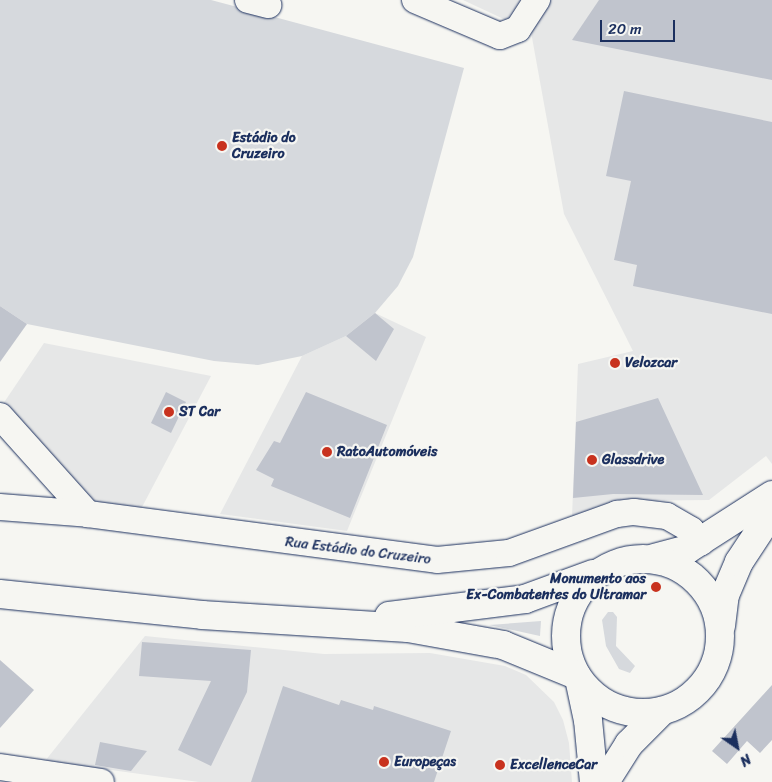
<!DOCTYPE html>
<html>
<head>
<meta charset="utf-8">
<style>
	body { margin:0 }
	#map { position:relative; width:772px; height:782px; overflow:hidden; background:#f6f6f2; font-family:Sriracha,sans-serif }
	div>[style] { position:absolute }
	.built>* { inset:0; background:#e6e7e7 }
	.green>* { inset:0; background:#d6d9dd }
	.building>* { inset:0; background:#c0c4cd }
	.roads { filter:drop-shadow(0 0 1px #1b2f5e) drop-shadow(0 0 1px #1b2f5e) }
	.street>* { height:26px; margin:-13px; padding:0 13px; transform-origin:13px; border-radius:13px; background:#f6f6f2 }
	.secondary>* { height:28px; margin:-14px; padding:0 14px; transform-origin:14px; border-radius:14px; background:#f6f6f2 }
	.primary>* { height:28px; margin:-14px; padding:0 14px; transform-origin:14px; border-radius:14px; background:#f6f6f2 }
	.primary>.ring { margin:-14px; padding:0; box-sizing:content-box; background:none; border:28px solid #f6f6f2; border-radius:50% }
	.dots>* { width:14px; height:14px; translate:-50% -50%; box-sizing:border-box; border:2px solid #f6f6f2; border-radius:50% }
	span { translate:-50% -50%; white-space:nowrap; text-align:center; line-height:1.15; -webkit-text-stroke:4.5px #f6f6f2; paint-order:stroke }
	.poi-label { font-size:14px; color:#1b2f5e; font-weight:700 }
	.left { translate:0 -50%; text-align:left }
	.right { translate:-100% -50%; text-align:right }
	.street-label { font-size:14px; color:#1b2f5e }
	.north { position:absolute; left:712px; top:722px; width:50px; height:50px; -webkit-text-stroke:4px #f6f6f2; paint-order:stroke; rotate:147deg; font-size:14px; font-weight:700; line-height:20px; text-align:center; color:#1b2f5e }
	.north::after { content:''; display:block; margin:auto; width:18px; height:22px; background:#1b2f5e; clip-path:polygon(50% 0,100% 100%,50% 72%,0 100%) }
	.scale { position:absolute; left:600px; top:20px; width:75px; height:22px; box-sizing:border-box; border:2px solid #1b2f5e; border-top:0; padding-left:6px; font-size:15px; line-height:18px; white-space:nowrap; color:#1b2f5e; -webkit-text-stroke:4px #f6f6f2; paint-order:stroke }
</style>
</head>
<body>
<div id="map">
	<div class="built">
		<i style="clip-path:polygon(463px 0,772px 0,772px 464px,766px 456px,709px 500px,613px 501px,572px 517px,578px 364px,633px 351px,564px 214px,531px 32px)"></i>
		<i style="clip-path:polygon(375px 313px,426px 337px,347px 531px,220px 514px,302px 356px,346px 336px)"></i>
		<i style="clip-path:polygon(44px 343px,211px 376px,141px 509px,92px 503px,3px 404px)"></i>
		<i style="clip-path:polygon(145px 636px,324px 654px,430px 653px,505px 666px,526px 675px,554px 702px,563px 720px,569px 743px,572px 782px,199px 782px,45px 761px)"></i>
	</div>
	<div class="green">
		<i style="clip-path:polygon(0 0,211px 0,464px 68px,413px 257px,398px 286px,375px 313px,346px 336px,302px 356px,258px 365px,214px 361px,27px 324px,0 306px)"></i>
		<i style="clip-path:polygon(608px 612px,613px 612px,617px 617px,616px 646px,635px 666px,630px 673px,619px 669px,606px 646px,602px 620px)"></i>
		<i style="clip-path:polygon(541px 621px,540px 636px,489px 625px)"></i>
	</div>
	<div class="building">
		<i style="clip-path:polygon(599px 0,772px 0,772px 80px,572px 40px)"></i>
		<i style="clip-path:polygon(624px 91px,772px 122px,772px 314px,633px 286px,637px 265px,614px 260px,631px 181px,606px 176px)"></i>
		<i style="clip-path:polygon(0 306px,27px 324px,0 362px)"></i>
		<i style="clip-path:polygon(375px 313px,394px 329px,376px 361px,346px 336px)"></i>
		<i style="clip-path:polygon(166px 392px,186px 402px,171px 433px,151px 423px)"></i>
		<i style="clip-path:polygon(306px 392px,387px 425px,350px 518px,271px 486px,274px 479px,256px 470px,274px 441px,280px 443px)"></i>
		<i style="clip-path:polygon(658px 398px,703px 495px,613px 494px,573px 498px,576px 422px)"></i>
		<i style="clip-path:polygon(142px 642px,251px 650px,247px 692px,211px 766px,178px 750px,211px 681px,139px 676px)"></i>
		<i style="clip-path:polygon(0 660px,34px 690px,0 728px)"></i>
		<i style="clip-path:polygon(772px 685px,772px 740px,760px 753px,747px 741px,727px 764px,712px 751px)"></i>
		<i style="clip-path:polygon(283px 686px,339px 705px,341px 700px,373px 710px,374px 706px,451px 731px,434px 782px,251px 782px)"></i>
		<i style="clip-path:polygon(100px 742px,147px 751px,131px 771px,95px 765px)"></i>
	</div>
	<div class="roads">
		<div class="street">
			<i style="left:248px;top:0;width:21px;rotate:14deg"></i>
			<i style="left:415px;top:0;width:92px;rotate:23deg"></i>
			<i style="left:500px;top:36px;width:19px;rotate:-21deg"></i>
			<i style="left:518px;top:29px;width:35px;rotate:-57deg"></i>
			<i style="left:0;top:416px;width:132px;rotate:48.1deg"></i>
			<i style="left:0;top:507px;width:88px;rotate:4.5deg"></i>
			<i style="left:88px;top:514px;width:352px;rotate:7.5deg"></i>
			<i style="left:437px;top:560px;width:72px;rotate:-5.6deg"></i>
			<i style="left:509px;top:553px;width:115px;rotate:-19.9deg"></i>
			<i style="left:617px;top:514px;width:17px;rotate:-7deg"></i>
			<i style="left:634px;top:512px;width:33px;rotate:7deg"></i>
			<i style="left:667px;top:516px;width:28px;rotate:30deg"></i>
			<i style="left:691px;top:530px;width:16px;rotate:50deg"></i>
			<i style="left:0;top:767px;width:102px;rotate:8.4deg"></i>
		</div>
		<div class="secondary">
			<i style="left:654px;top:558px;width:35px;rotate:-15deg"></i>
			<i style="left:688px;top:549px;width:100px;rotate:-32.7deg"></i>
			<i style="left:721px;top:626px;width:31px;rotate:-83deg"></i>
			<i style="left:725px;top:595px;width:36px;rotate:-67deg"></i>
			<i style="left:739px;top:562px;width:60px;rotate:-56.6deg"></i>
		</div>
		<div class="primary">
			<i class="ring" style="left:566px;top:559px;width:126px;height:126px"></i>
			<i style="left:0;top:594px;width:203px;rotate:5.9deg"></i>
			<i style="left:202px;top:615px;width:206px;rotate:3.6deg"></i>
			<i style="left:408px;top:628px;width:97px;rotate:10.1deg"></i>
			<i style="left:503px;top:645px;width:79px;rotate:22.3deg"></i>
			<i style="left:389px;top:616px;width:137px;rotate:-7.1deg"></i>
			<i style="left:525px;top:599px;width:72px;rotate:-20.2deg"></i>
			<i style="left:580px;top:683px;width:38px;rotate:78deg"></i>
			<i style="left:588px;top:720px;width:62px;rotate:84.5deg"></i>
			<i style="left:605px;top:782px;width:45px;rotate:-57.7deg"></i>
			<i style="left:629px;top:744px;width:45px;rotate:-45deg"></i>
		</div>
	</div>
	<div class="dots">
		<i style="left:222px;top:146px;background:#c8321e"></i>
		<i style="left:615px;top:363px;background:#c8321e"></i>
		<i style="left:169px;top:412px;background:#c8321e"></i>
		<i style="left:327px;top:452px;background:#c8321e"></i>
		<i style="left:592px;top:460px;background:#c8321e"></i>
		<i style="left:656px;top:587px;background:#c8321e"></i>
		<i style="left:384px;top:762px;background:#c8321e"></i>
		<i style="left:500px;top:765px;background:#c8321e"></i>
	</div>
	<div class="poi-label">
		<span class="left" style="left:232px;top:146px">Estádio do<br>Cruzeiro</span>
		<span class="left" style="left:625px;top:363px">Velozcar</span>
		<span class="left" style="left:179px;top:412px">ST Car</span>
		<span class="left" style="left:337px;top:452px">RatoAutomóveis</span>
		<span class="left" style="left:602px;top:460px">Glassdrive</span>
		<span class="right" style="left:646px;top:587px">Monumento aos<br>Ex-Combatentes do Ultramar</span>
		<span class="left" style="left:394px;top:762px">Europeças</span>
		<span class="left" style="left:510px;top:765px">ExcellenceCar</span>
	</div>
	<div class="street-label">
		<span style="left:358px;top:551px;rotate:7deg">Rua Estádio do Cruzeiro</span>
	</div>
	<div class="north">N</div>
	<div class="scale">20 m</div>
</div>
</body>
</html>
